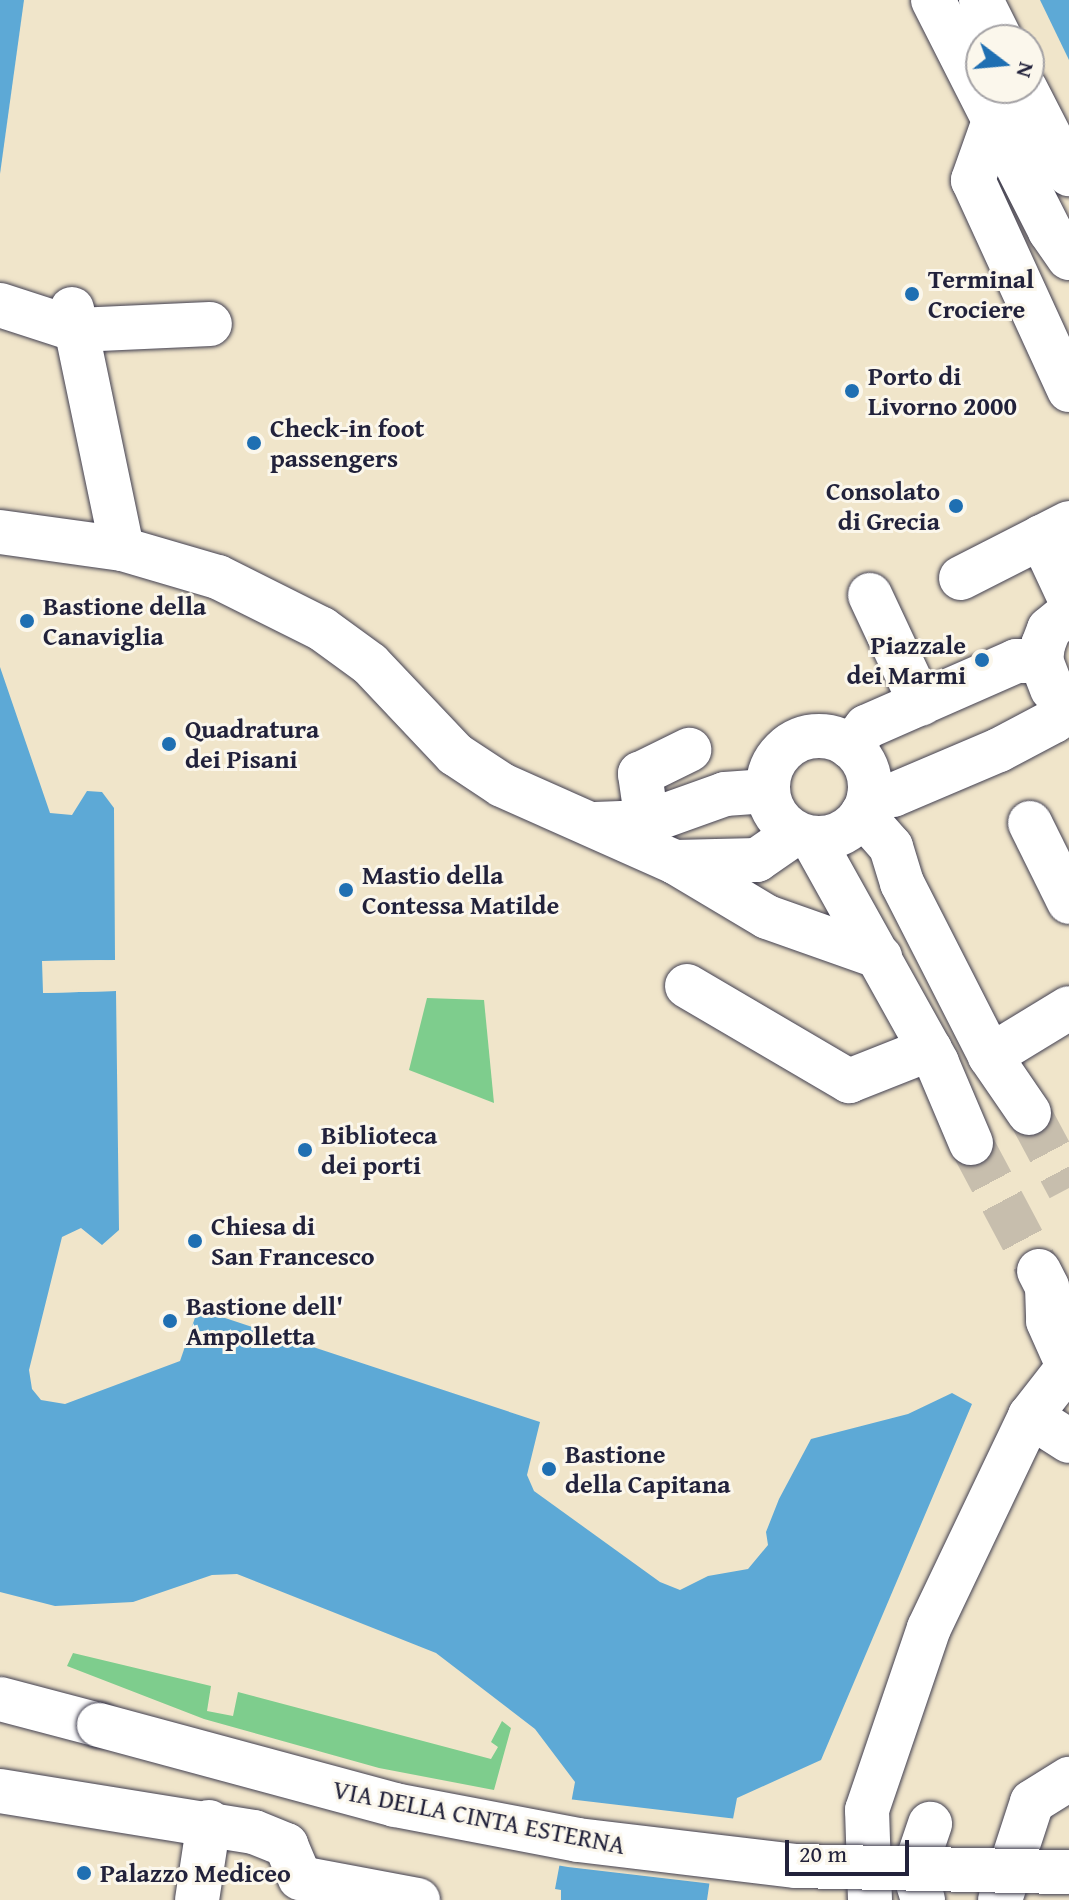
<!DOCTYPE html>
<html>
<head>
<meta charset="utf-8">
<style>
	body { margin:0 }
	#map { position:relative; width:1069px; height:1900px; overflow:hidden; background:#f0e5ca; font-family:"Gentium Book Plus",serif }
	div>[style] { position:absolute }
	.green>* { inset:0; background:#7ecd8d }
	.water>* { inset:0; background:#5da9d6 }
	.pier>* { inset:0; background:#f0e5ca }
	.minor-tunnel>* { height:44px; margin-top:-22px; transform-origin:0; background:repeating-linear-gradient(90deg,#c7bead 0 44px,transparent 0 66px) }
	.roads { filter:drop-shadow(0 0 2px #413f50) drop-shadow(0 0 2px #413f50) }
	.minor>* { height:44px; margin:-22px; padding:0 22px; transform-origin:22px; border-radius:22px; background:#fff }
	.minor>.ring { margin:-22px; padding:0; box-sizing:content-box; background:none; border:44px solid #fff; border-radius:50% }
	.major>* { height:44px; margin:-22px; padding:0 22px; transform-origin:22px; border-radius:22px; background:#fff }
	.bridges { filter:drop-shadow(0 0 2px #413f50) drop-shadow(0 0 2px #413f50) }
	.major-bridge>* { height:44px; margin:-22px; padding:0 22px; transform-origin:22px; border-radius:22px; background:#fff }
	.dots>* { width:22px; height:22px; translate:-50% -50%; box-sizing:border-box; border:4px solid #fbf7ec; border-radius:50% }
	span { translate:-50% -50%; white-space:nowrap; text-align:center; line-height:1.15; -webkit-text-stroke:6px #fbf7ec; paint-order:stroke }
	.poi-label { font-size:26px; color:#22223b; font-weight:700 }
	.left { translate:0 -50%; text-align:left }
	.right { translate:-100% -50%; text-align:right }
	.street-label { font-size:26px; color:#22223b }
	.north { position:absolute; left:965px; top:24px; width:80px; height:80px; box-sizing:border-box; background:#fbf7ec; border:2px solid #a4a2a5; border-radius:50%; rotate:106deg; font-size:22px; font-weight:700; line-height:32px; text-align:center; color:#22223b }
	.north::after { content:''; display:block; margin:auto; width:28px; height:36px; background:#1f6fb2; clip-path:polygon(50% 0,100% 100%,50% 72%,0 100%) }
	.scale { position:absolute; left:785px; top:1840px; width:124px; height:36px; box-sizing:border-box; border:4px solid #22223b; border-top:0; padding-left:10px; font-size:24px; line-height:28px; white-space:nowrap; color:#22223b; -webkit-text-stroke:6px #fbf7ec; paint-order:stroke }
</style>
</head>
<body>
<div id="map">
	<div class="green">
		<i style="clip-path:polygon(427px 998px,484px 1000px,494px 1103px,409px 1070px)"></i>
		<i style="clip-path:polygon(73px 1653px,211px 1686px,207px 1711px,233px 1716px,238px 1692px,491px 1759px,498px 1747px,491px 1742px,502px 1721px,511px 1728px,494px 1790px,379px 1768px,204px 1719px,67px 1666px)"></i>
	</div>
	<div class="water">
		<i style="clip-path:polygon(0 0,24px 0,0 174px)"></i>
		<i style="clip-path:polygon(1040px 0,1069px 0,1069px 60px)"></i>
		<i style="clip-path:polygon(0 667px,50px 813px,72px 815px,87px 791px,102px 792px,114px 808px,115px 960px,43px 961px,43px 993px,116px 991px,119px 1230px,102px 1245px,81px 1228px,62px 1237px,29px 1370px,32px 1389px,41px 1400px,65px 1404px,180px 1361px,198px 1309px,540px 1422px,527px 1475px,534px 1491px,660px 1582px,680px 1590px,708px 1576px,748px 1569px,768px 1545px,766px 1532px,779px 1499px,811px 1439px,908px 1414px,952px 1393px,972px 1404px,821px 1760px,737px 1798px,733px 1819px,719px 1818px,707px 1900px,561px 1900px,561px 1890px,555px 1889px,575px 1782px,535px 1729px,436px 1653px,237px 1574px,212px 1575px,133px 1602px,55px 1606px,0 1592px)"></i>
	</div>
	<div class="pier">
		<i style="clip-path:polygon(115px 960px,46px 965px,47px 989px,116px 991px,43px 993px,42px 961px)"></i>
		<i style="clip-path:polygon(568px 1799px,737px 1819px,722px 1822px,713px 1884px,568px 1867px,556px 1865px)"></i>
	</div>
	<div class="minor-tunnel">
		<i style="left:1029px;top:1113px;width:85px;rotate:61.9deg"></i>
		<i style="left:971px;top:1143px;width:145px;rotate:62deg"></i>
	</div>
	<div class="roads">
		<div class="minor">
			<i style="left:933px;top:0;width:259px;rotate:63.1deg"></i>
			<i style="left:1050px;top:231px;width:33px;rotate:55deg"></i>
			<i style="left:981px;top:0;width:45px;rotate:63.4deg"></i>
			<i style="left:1025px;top:88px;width:97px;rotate:62.9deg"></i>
			<i style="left:994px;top:121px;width:63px;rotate:109.6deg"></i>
			<i style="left:973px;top:180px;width:231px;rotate:65.4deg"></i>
			<i style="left:0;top:305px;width:81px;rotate:18deg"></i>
			<i style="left:77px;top:330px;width:133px;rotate:-2.6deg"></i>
			<i style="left:72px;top:309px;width:245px;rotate:78.2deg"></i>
			<i style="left:0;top:532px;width:123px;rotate:7.9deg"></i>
			<i style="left:122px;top:549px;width:100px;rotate:16.3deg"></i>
			<i style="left:218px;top:577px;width:116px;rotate:26.6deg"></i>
			<i style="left:322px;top:629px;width:59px;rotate:36.1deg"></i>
			<i style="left:370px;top:664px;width:124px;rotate:46.6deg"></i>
			<i style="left:455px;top:754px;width:56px;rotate:33.4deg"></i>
			<i style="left:502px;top:785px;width:189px;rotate:24deg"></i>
			<i style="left:675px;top:862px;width:107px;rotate:30.9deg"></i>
			<i style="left:767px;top:917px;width:120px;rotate:19.5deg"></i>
			<i style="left:1041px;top:537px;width:66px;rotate:65deg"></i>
			<i style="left:961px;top:578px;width:121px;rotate:-27deg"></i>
			<i style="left:870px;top:595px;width:120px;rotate:64.9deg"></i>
			<i style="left:1052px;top:689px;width:30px;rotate:-111deg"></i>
			<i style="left:1041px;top:661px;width:16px;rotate:-83deg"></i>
			<i style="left:1043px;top:645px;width:17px;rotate:-69deg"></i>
			<i style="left:1049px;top:629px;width:26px;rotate:-39deg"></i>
			<i class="ring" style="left:768px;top:736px;width:58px;height:58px"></i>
			<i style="left:850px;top:747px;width:26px;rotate:-51deg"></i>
			<i style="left:866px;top:727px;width:164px;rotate:-23.7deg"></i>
			<i style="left:1016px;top:661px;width:25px"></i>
			<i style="left:869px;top:797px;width:24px;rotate:-5deg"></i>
			<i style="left:893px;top:795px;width:115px;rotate:-23deg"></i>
			<i style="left:999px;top:750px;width:62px;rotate:-27.8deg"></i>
			<i style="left:1054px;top:721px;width:23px;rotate:-49deg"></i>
			<i style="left:862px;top:814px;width:44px;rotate:48.7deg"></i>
			<i style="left:891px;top:847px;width:38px;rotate:73deg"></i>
			<i style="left:902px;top:883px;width:194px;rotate:63deg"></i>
			<i style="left:990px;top:1056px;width:69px;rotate:55.6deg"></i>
			<i style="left:647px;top:822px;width:49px;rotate:-98.3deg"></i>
			<i style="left:640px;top:774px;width:55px;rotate:-26.1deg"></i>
			<i style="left:1030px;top:823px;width:88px;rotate:63.7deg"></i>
			<i style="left:595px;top:824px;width:52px;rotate:-2.2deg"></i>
			<i style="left:647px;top:822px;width:83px;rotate:-19.7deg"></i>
			<i style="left:725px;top:794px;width:42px;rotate:-4.1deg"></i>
			<i style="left:812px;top:838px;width:257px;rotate:60.9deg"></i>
			<i style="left:937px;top:1063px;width:87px;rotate:67deg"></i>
			<i style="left:675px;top:862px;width:82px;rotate:-1.4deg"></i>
			<i style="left:757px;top:860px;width:47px;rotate:-34.7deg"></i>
			<i style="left:687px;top:986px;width:188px;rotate:30.4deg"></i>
			<i style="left:849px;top:1081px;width:87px;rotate:-21.6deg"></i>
			<i style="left:990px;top:1056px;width:92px;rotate:-31.3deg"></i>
			<i style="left:1039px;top:1271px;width:18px;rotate:63deg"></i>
			<i style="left:1047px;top:1287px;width:34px;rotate:88deg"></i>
			<i style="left:1048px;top:1321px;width:49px;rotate:66deg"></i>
			<i style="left:1030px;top:1416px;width:46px;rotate:32.7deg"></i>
			<i style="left:0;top:1791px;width:257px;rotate:9.2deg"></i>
			<i style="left:254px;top:1832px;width:35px;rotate:22deg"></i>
			<i style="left:286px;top:1845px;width:36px;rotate:67deg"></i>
			<i style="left:300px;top:1878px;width:120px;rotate:10.6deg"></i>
			<i style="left:197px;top:1900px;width:79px;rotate:-81.3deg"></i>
			<i style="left:870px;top:1900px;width:90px;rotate:-91.9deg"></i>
			<i style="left:867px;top:1810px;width:192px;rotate:-71.2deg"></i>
			<i style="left:929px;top:1628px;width:235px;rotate:-64.5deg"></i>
			<i style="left:1030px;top:1416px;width:63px;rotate:-52deg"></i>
			<i style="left:923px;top:1900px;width:30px;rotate:-107deg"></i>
			<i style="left:914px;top:1871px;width:50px;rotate:-71.2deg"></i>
			<i style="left:1000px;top:1900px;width:103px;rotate:-71.9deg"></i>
			<i style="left:1032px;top:1802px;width:44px;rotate:-31.9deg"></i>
		</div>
		<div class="major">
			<i style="left:0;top:1699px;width:102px;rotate:14.7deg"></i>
		</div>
	</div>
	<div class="bridges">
		<div class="major-bridge">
			<i style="left:99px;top:1725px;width:307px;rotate:15.1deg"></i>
			<i style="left:395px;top:1805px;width:186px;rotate:10.8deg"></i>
			<i style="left:578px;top:1840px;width:220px;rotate:6.8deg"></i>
			<i style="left:796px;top:1866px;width:273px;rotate:1.3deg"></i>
		</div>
	</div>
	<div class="dots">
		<i style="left:912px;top:294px;background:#1f6fb2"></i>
		<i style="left:852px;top:391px;background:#1f6fb2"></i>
		<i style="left:254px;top:443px;background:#1f6fb2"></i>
		<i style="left:956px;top:506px;background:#1f6fb2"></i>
		<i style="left:27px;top:621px;background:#1f6fb2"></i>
		<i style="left:982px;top:660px;background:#1f6fb2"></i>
		<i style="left:169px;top:744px;background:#1f6fb2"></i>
		<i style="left:346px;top:890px;background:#1f6fb2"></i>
		<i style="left:305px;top:1150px;background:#1f6fb2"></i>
		<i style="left:195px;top:1241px;background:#1f6fb2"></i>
		<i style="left:170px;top:1321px;background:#1f6fb2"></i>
		<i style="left:549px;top:1469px;background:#1f6fb2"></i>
		<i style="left:84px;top:1873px;background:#1f6fb2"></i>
	</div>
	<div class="poi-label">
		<span class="left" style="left:928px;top:294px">Terminal<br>Crociere</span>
		<span class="left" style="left:868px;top:391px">Porto di<br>Livorno 2000</span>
		<span class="left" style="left:270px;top:443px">Check-in foot<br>passengers</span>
		<span class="right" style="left:940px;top:506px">Consolato<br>di Grecia</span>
		<span class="left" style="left:43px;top:621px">Bastione della<br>Canaviglia</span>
		<span class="right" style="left:966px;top:660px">Piazzale<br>dei Marmi</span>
		<span class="left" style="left:185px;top:744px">Quadratura<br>dei Pisani</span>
		<span class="left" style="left:362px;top:890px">Mastio della<br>Contessa Matilde</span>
		<span class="left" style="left:321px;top:1150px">Biblioteca<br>dei porti</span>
		<span class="left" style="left:211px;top:1241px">Chiesa di<br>San Francesco</span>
		<span class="left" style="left:186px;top:1321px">Bastione dell'<br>Ampolletta</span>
		<span class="left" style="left:565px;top:1469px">Bastione<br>della Capitana</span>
		<span class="left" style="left:100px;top:1873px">Palazzo Mediceo</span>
	</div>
	<div class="street-label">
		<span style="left:479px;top:1817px;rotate:11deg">VIA DELLA CINTA ESTERNA</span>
	</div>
	<div class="north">N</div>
	<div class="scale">20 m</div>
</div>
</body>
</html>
